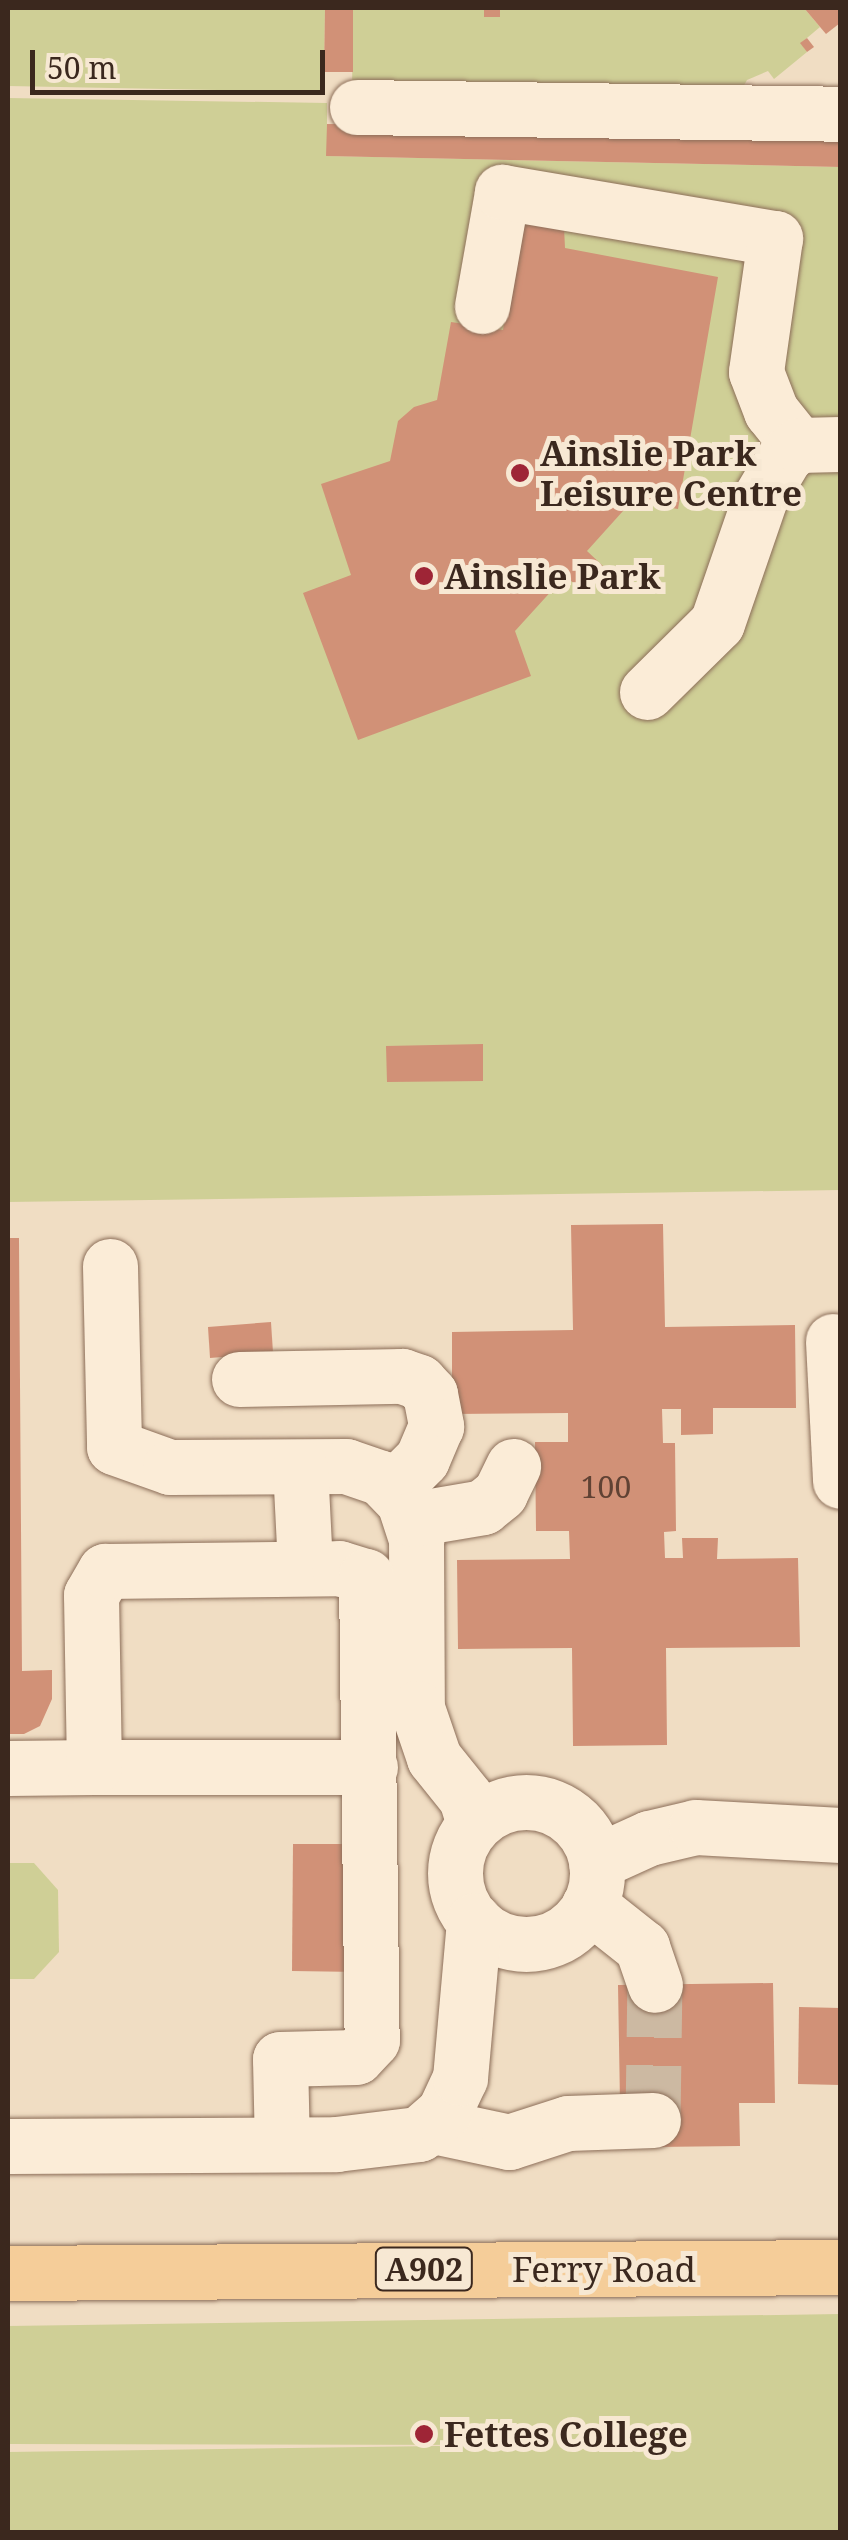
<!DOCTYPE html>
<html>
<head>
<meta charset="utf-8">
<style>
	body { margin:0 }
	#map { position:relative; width:848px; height:2540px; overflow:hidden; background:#f0ddc3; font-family:"Noto Serif",serif }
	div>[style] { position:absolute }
	.green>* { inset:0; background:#cfcf96 }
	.building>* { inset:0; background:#d19177 }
	.minor-tunnel>* { height:55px; margin-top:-27.5px; transform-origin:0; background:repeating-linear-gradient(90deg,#ccb9a2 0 55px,transparent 0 83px) }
	.roads { filter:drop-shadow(0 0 2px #8c6e59) drop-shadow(0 0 2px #8c6e59) }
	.minor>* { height:55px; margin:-27.5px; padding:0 27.5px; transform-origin:27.5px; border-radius:27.5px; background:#fbecd7 }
	.minor>.ring { margin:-27.5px; padding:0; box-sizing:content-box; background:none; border:55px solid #fbecd7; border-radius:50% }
	.major>* { height:55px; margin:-27.5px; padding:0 27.5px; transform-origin:27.5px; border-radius:27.5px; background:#f5cd99 }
	.dots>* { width:28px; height:28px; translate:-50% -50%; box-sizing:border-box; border:5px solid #f7e8d3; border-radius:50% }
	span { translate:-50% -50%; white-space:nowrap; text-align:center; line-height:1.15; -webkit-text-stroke:10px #f7e8d3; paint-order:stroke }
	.number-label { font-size:30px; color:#604234 }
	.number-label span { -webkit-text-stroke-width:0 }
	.shield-label span { padding:2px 8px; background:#f7e8d3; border:2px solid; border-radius:8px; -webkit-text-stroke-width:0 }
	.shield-label { font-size:32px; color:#3b281e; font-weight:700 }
	.poi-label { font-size:35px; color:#3b281e; font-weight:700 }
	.left { translate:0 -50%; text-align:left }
	.street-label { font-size:35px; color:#3b281e }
	.frame { position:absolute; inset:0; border:10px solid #3b281e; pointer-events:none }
	.scale { position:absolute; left:30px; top:50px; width:295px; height:45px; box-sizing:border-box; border:5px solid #3b281e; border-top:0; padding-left:12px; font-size:30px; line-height:35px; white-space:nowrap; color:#3b281e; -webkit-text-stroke:8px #f7e8d3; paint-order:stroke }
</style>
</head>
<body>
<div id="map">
	<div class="green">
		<i style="clip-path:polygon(8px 8px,325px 8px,324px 92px,8px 86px)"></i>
		<i style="clip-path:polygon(353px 8px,484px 8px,484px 17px,499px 17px,500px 8px,804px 8px,820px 27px,801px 43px,807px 52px,774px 79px,768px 71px,747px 80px,738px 96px,352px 92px)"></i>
		<i style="clip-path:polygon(8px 98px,327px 103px,327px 156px,840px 167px,840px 1190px,8px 1202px)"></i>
		<i style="clip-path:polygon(8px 1863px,34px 1863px,58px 1890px,59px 1952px,34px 1979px,8px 1979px)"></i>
		<i style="clip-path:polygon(840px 2314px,840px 2532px,8px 2532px,8px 2452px,512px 2445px,8px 2444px,8px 2326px)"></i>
	</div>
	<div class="building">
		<i style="clip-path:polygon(484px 8px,500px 8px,500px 17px,484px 17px)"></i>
		<i style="clip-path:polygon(804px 8px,840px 8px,840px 23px,826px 34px)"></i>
		<i style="clip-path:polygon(325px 9px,353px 9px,353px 72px,324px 72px)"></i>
		<i style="clip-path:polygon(807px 38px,814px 47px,807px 52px,800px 43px)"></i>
		<i style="clip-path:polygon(327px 124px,840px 128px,840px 167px,326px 156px)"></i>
		<i style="clip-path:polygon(523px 212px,564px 227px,565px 248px,718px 277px,678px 509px,632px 501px,587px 551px,603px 566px,582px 590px,565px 576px,515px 631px,531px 676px,358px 740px,303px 593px,351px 575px,321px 484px,390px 461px,398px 421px,414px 407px,437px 400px,451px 322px,503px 330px)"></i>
		<i style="clip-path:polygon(483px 1044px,483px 1081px,387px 1082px,386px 1046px)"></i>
		<i style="clip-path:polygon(663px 1224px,665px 1327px,795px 1325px,796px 1408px,713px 1408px,713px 1434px,681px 1435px,681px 1409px,662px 1409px,663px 1443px,675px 1443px,676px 1531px,664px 1532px,665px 1558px,683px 1558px,682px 1538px,718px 1538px,717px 1559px,798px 1558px,800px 1647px,666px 1648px,667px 1745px,573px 1746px,572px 1648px,458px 1649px,457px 1560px,570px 1559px,569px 1531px,536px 1531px,535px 1442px,568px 1442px,568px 1413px,452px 1414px,452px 1332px,573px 1330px,571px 1225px)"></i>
		<i style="clip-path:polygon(8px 1238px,19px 1238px,22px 1671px,52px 1670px,52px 1699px,40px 1726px,24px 1734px,8px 1734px)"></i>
		<i style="clip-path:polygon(271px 1322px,273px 1353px,210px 1358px,208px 1327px)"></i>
		<i style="clip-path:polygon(293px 1844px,360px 1844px,359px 1972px,292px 1971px)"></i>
		<i style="clip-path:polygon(773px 1983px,775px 2103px,739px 2103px,740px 2146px,654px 2147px,620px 2103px,618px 1985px)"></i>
		<i style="clip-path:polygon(799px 2007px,840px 2008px,840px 2085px,798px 2084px)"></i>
	</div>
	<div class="minor-tunnel">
		<i style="left:653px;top:2120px;width:135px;rotate:-89.2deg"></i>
	</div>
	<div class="roads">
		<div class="minor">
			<i style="left:357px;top:107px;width:483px;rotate:0.8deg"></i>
			<i style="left:482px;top:306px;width:116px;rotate:-80deg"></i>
			<i style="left:502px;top:192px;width:277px;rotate:9.6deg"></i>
			<i style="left:775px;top:238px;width:135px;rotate:98.1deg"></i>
			<i style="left:756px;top:372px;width:42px;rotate:69deg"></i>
			<i style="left:771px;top:411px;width:43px;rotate:51.5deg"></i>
			<i style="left:647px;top:692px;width:98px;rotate:-44.6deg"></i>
			<i style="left:717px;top:623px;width:132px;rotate:-71deg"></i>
			<i style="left:760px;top:498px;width:49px;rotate:-59.2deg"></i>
			<i style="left:785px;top:456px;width:17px;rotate:-40deg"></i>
			<i style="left:798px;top:445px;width:42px;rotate:-1.4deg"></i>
			<i style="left:110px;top:1266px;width:181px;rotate:88.7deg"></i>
			<i style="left:114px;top:1447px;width:59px;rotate:19.7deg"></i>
			<i style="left:170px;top:1467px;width:176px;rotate:-0.3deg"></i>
			<i style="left:346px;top:1466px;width:37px;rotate:19deg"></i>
			<i style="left:381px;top:1478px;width:33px;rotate:46deg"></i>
			<i style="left:404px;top:1502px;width:40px;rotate:72deg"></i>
			<i style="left:416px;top:1540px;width:168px;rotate:89.7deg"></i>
			<i style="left:417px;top:1708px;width:53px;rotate:71.2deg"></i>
			<i style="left:434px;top:1758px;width:51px;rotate:51.3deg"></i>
			<i style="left:466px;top:1798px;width:27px;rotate:73deg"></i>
			<i style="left:833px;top:1341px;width:140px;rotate:87.1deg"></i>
			<i style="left:239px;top:1379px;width:163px;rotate:-1.1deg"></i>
			<i style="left:402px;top:1376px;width:18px;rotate:19deg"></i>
			<i style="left:419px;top:1382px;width:16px;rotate:47deg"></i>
			<i style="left:430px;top:1394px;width:33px;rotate:79deg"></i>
			<i style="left:436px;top:1426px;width:36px;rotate:113deg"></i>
			<i style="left:422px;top:1459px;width:41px;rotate:135deg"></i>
			<i style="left:300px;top:1467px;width:100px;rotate:87.1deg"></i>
			<i style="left:413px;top:1519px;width:71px;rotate:-9.7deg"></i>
			<i style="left:483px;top:1507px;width:22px;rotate:-39deg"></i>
			<i style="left:500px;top:1493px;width:30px;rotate:-64deg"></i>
			<i style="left:94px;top:1767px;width:276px"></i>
			<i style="left:8px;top:1768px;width:86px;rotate:-0.7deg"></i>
			<i style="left:94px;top:1767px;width:172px;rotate:-91deg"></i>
			<i style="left:91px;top:1595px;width:28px;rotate:-60deg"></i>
			<i style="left:105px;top:1571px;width:234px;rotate:-0.7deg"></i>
			<i style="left:339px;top:1568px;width:28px;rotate:17deg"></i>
			<i style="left:366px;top:1576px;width:464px;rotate:89.3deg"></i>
			<i style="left:372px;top:2040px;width:23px;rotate:133deg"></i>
			<i style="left:356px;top:2057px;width:76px;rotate:178.5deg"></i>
			<i style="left:280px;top:2059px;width:85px;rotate:88.7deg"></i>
			<i class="ring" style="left:455px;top:1802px;width:87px;height:87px"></i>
			<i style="left:596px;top:1862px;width:58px;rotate:-24.4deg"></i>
			<i style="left:649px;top:1838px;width:48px;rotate:-13.2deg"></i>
			<i style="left:696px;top:1827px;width:144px;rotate:3.2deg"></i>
			<i style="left:589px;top:1905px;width:68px;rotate:38.4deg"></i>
			<i style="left:642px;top:1947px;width:40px;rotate:71.1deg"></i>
			<i style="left:434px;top:2126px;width:77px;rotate:12deg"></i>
			<i style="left:509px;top:2142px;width:62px;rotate:-17.9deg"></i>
			<i style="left:568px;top:2123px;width:85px;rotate:-2deg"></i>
			<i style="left:8px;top:2146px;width:328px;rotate:-0.3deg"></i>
			<i style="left:336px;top:2144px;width:84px;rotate:-6.9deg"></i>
			<i style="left:419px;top:2134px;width:33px;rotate:-41deg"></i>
			<i style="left:444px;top:2112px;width:38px;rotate:-65deg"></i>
			<i style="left:460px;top:2078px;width:158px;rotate:-84.9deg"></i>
		</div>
		<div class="major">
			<i style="left:8px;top:2273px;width:832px;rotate:-0.41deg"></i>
		</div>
	</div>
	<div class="dots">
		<i style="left:520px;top:473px;background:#9e2536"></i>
		<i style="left:424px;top:576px;background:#9e2536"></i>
		<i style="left:424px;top:2434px;background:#9e2536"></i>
	</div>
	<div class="number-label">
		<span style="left:606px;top:1487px">100</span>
	</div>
	<div class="shield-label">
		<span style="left:424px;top:2269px">A902</span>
	</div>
	<div class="poi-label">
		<span class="left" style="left:540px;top:473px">Ainslie Park<br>Leisure Centre</span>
		<span class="left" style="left:444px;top:576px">Ainslie Park</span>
		<span class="left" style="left:444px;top:2434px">Fettes College</span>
	</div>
	<div class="street-label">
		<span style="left:604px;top:2269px">Ferry Road</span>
	</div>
	<div class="frame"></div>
	<div class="scale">50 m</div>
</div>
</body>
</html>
